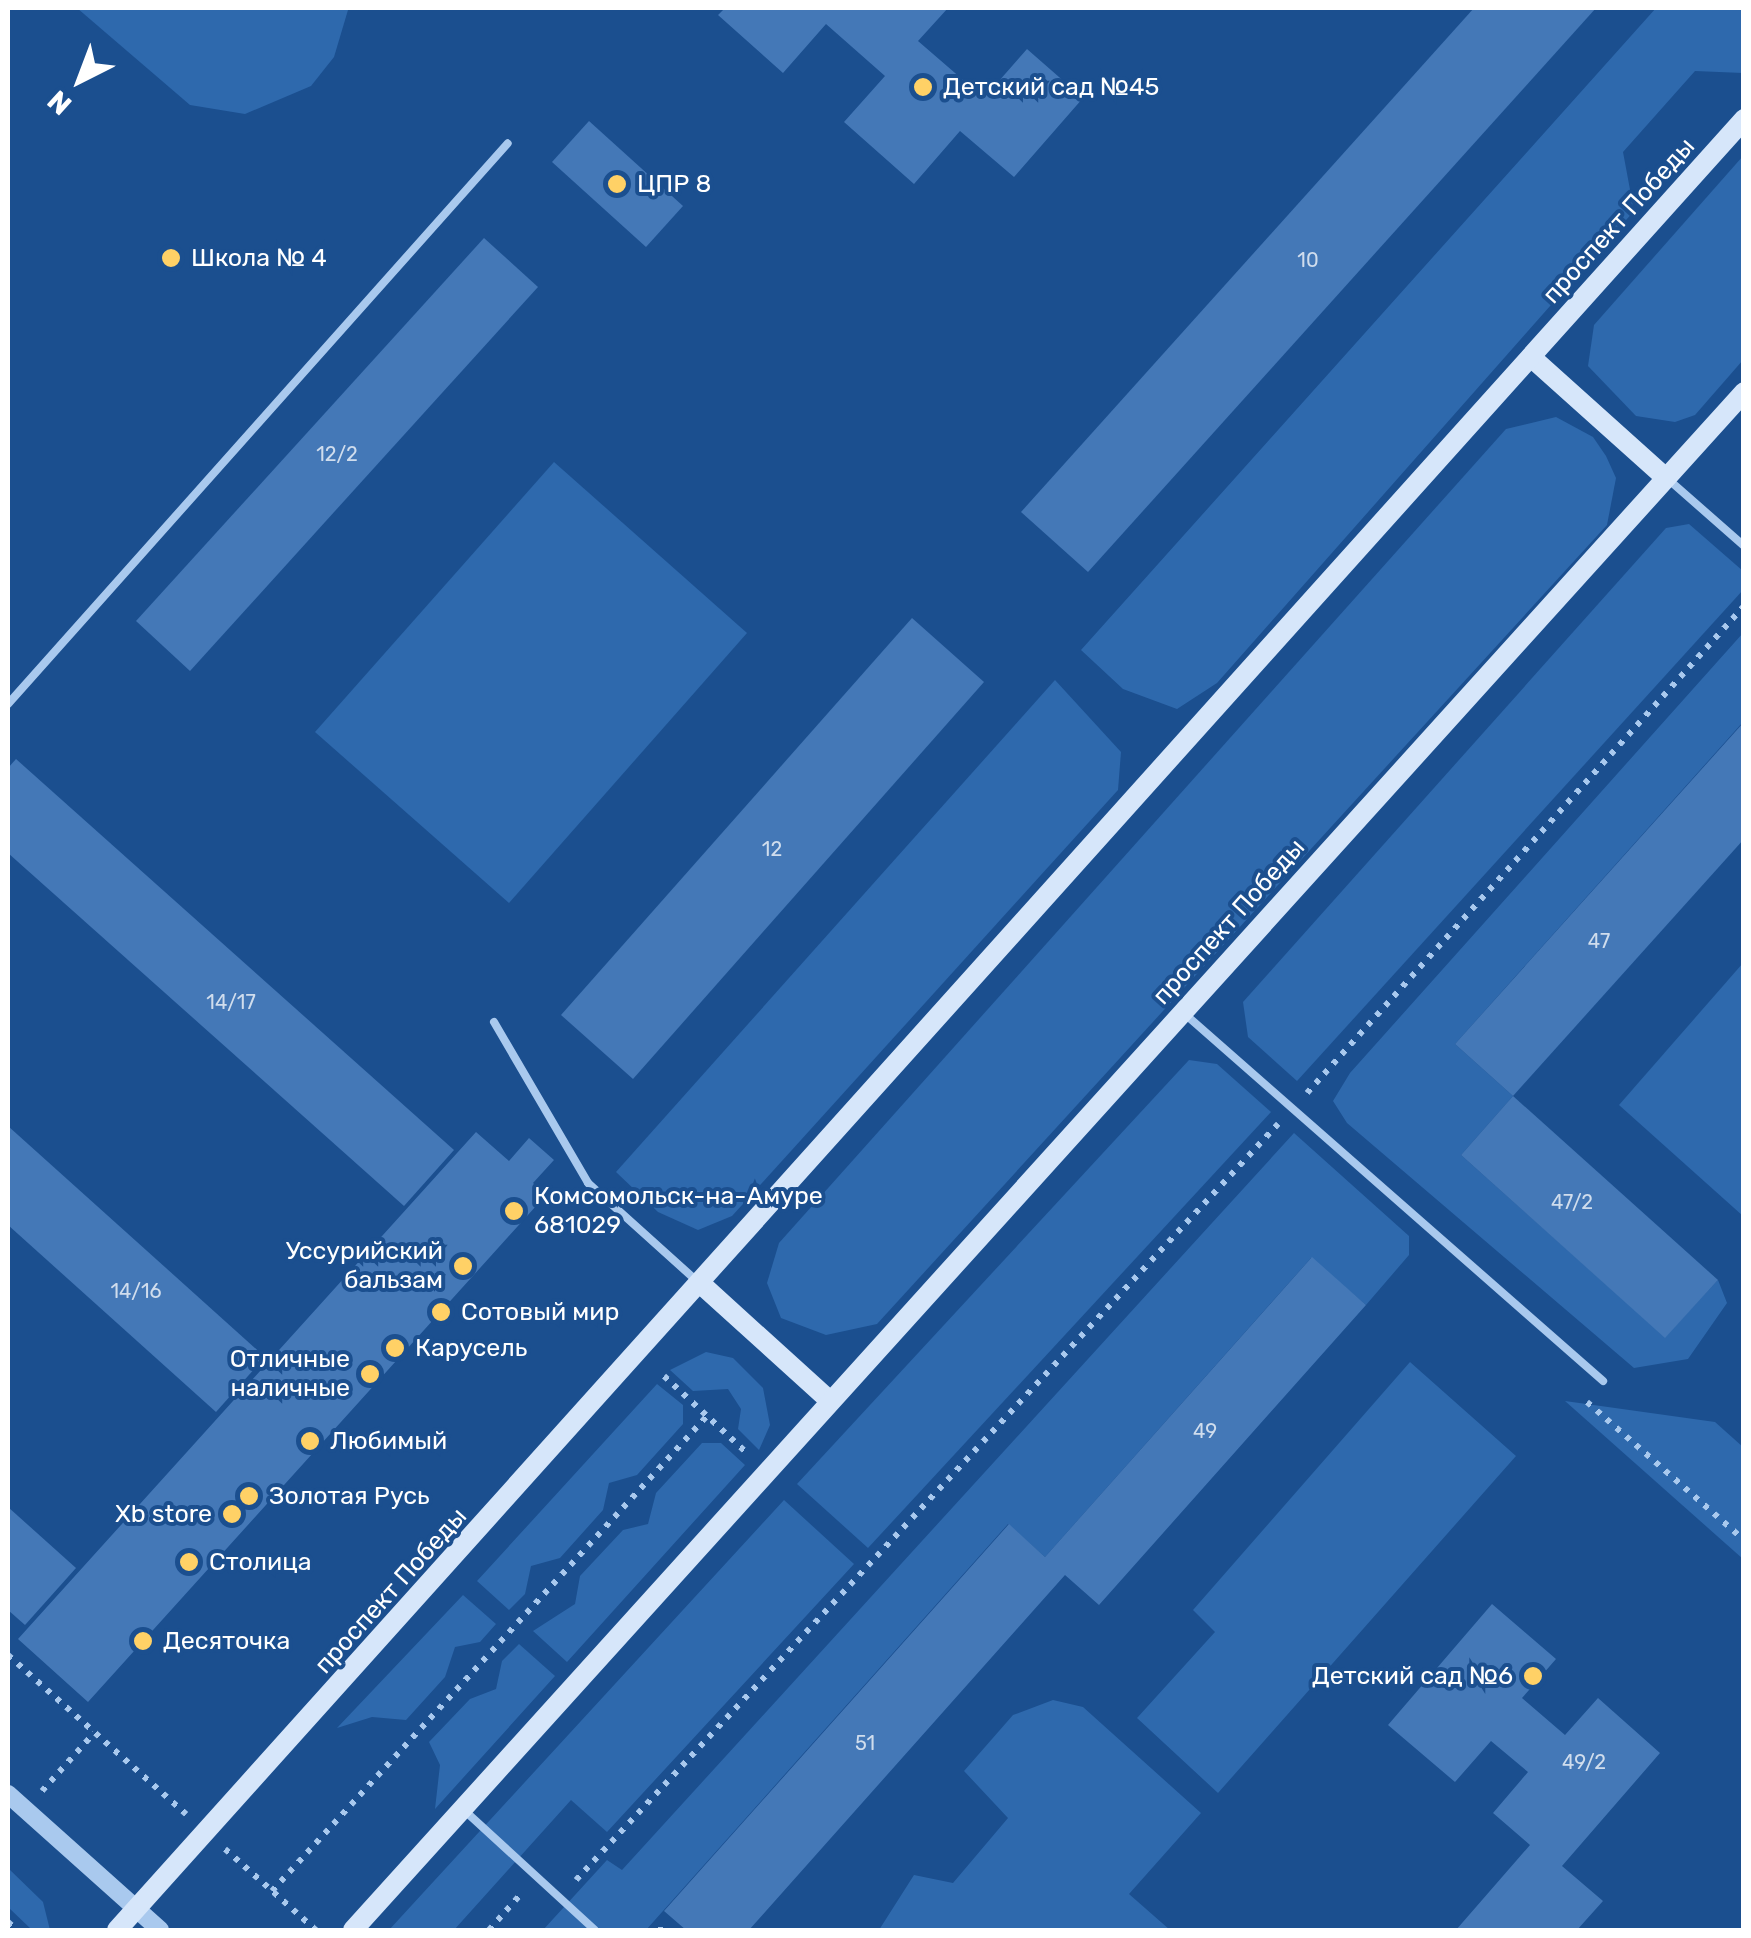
<!DOCTYPE html>
<html>
<head>
<meta charset="utf-8">
<style>
	body { margin:0 }
	#map { position:relative; width:1751px; height:1938px; overflow:hidden; background:#1b4f8f; font-family:Rubik,sans-serif }
	div>[style] { position:absolute }
	.green>* { inset:0; background:#2e69ad }
	.building>* { inset:0; background:#4478b7 }
	.path>* { height:6px; margin-top:-3px; transform-origin:0; background:repeating-linear-gradient(90deg,#a9c9ee 0 5px,transparent 0 13px) }
	.service>* { height:8px; margin:-4px; padding:0 4px; transform-origin:4px; border-radius:4px; background:#a9c9ee }
	.tertiary>* { height:18px; margin:-9px; padding:0 9px; transform-origin:9px; border-radius:9px; background:#a9c9ee }
	.secondary>* { height:20px; margin:-10px; padding:0 10px; transform-origin:10px; border-radius:10px; background:#d6e6fa }
	.dots>* { width:28px; height:28px; translate:-50% -50%; box-sizing:border-box; border:5px solid #1b4f8f; border-radius:50% }
	span { translate:-50% -50%; white-space:nowrap; text-align:center; line-height:1.15; -webkit-text-stroke:8px #1b4f8f; paint-order:stroke }
	.number-label { font-size:20px; color:#d0dded }
	.number-label span { -webkit-text-stroke-width:0 }
	.poi-label { font-size:25px; color:#fff }
	.left { translate:0 -50%; text-align:left }
	.right { translate:-100% -50%; text-align:right }
	.street-label { font-size:25px; color:#fff }
	.frame { position:absolute; inset:0; border:10px solid #fff; pointer-events:none }
	.north { position:absolute; left:30px; top:30px; width:100px; height:100px; -webkit-text-stroke:8px #1b4f8f; paint-order:stroke; rotate:222deg; font-size:28px; font-weight:700; line-height:40px; text-align:center; color:#fff }
	.north::after { content:''; display:block; margin:auto; width:35px; height:45px; background:#fff; clip-path:polygon(50% 0,100% 100%,50% 72%,0 100%) }
</style>
</head>
<body>
<div id="map">
	<div class="green">
		<i style="clip-path:polygon(77px 8px,348px 8px,348px 10px,334px 57px,311px 86px,245px 114px,190px 105px)"></i>
		<i style="clip-path:polygon(1656px 8px,1743px 8px,1743px 73px,1695px 71px,1623px 152px,1634px 211px,1217px 683px,1177px 709px,1123px 689px,1081px 650px)"></i>
		<i style="clip-path:polygon(1743px 156px,1743px 360px,1695px 415px,1675px 422px,1636px 416px,1588px 366px,1594px 325px)"></i>
		<i style="clip-path:polygon(1556px 417px,1593px 437px,1606px 456px,1616px 478px,1607px 525px,877px 1324px,826px 1335px,781px 1318px,767px 1283px,779px 1243px,1506px 429px)"></i>
		<i style="clip-path:polygon(554px 462px,747px 633px,509px 903px,315px 732px)"></i>
		<i style="clip-path:polygon(1689px 524px,1743px 571px,1743px 590px,1297px 1081px,1248px 1037px,1243px 1002px,1666px 528px)"></i>
		<i style="clip-path:polygon(1743px 633px,1743px 722px,1455px 1044px,1513px 1096px,1461px 1155px,1665px 1337px,1718px 1280px,1727px 1303px,1688px 1359px,1634px 1368px,1347px 1123px,1333px 1101px,1350px 1073px)"></i>
		<i style="clip-path:polygon(1055px 680px,1121px 752px,1118px 790px,732px 1216px,698px 1230px,658px 1212px,616px 1172px)"></i>
		<i style="clip-path:polygon(1743px 963px,1743px 1216px,1619px 1105px)"></i>
		<i style="clip-path:polygon(1189px 1060px,1217px 1064px,1271px 1112px,868px 1548px,797px 1484px)"></i>
		<i style="clip-path:polygon(1294px 1133px,1409px 1236px,1409px 1255px,1366px 1305px,1311px 1258px,1045px 1557px,1008px 1524px,646px 1930px,543px 1930px,607px 1860px,622px 1870px)"></i>
		<i style="clip-path:polygon(706px 1352px,733px 1358px,763px 1388px,770px 1425px,759px 1450px,738px 1429px,741px 1409px,728px 1389px,693px 1391px,670px 1370px)"></i>
		<i style="clip-path:polygon(1410px 1362px,1516px 1456px,1218px 1793px,1137px 1718px,1215px 1632px,1193px 1610px)"></i>
		<i style="clip-path:polygon(657px 1384px,683px 1405px,683px 1424px,637px 1475px,609px 1483px,603px 1510px,560px 1558px,531px 1566px,525px 1594px,509px 1610px,477px 1581px)"></i>
		<i style="clip-path:polygon(1565px 1401px,1715px 1422px,1743px 1447px,1743px 1559px)"></i>
		<i style="clip-path:polygon(702px 1443px,721px 1443px,745px 1465px,567px 1662px,533px 1631px,575px 1604px,580px 1576px,623px 1530px,648px 1524px,656px 1493px)"></i>
		<i style="clip-path:polygon(784px 1500px,854px 1564px,607px 1832px,571px 1800px,454px 1930px,389px 1930px)"></i>
		<i style="clip-path:polygon(463px 1595px,496px 1624px,480px 1642px,455px 1647px,445px 1677px,406px 1720px,372px 1717px,337px 1728px)"></i>
		<i style="clip-path:polygon(519px 1644px,555px 1676px,435px 1809px,440px 1765px,429px 1742px,470px 1699px,496px 1689px,502px 1661px)"></i>
		<i style="clip-path:polygon(1053px 1700px,1083px 1707px,1201px 1813px,1129px 1894px,1170px 1930px,879px 1930px,914px 1875px,953px 1883px,1008px 1818px,964px 1771px,1013px 1715px)"></i>
		<i style="clip-path:polygon(8px 1868px,43px 1902px,50px 1930px,32px 1930px,8px 1907px)"></i>
	</div>
	<div class="building">
		<i style="clip-path:polygon(725px 8px,948px 8px,918px 41px,984px 98px,1027px 49px,1083px 98px,1014px 177px,960px 131px,914px 184px,844px 122px,885px 76px,826px 24px,783px 73px,718px 15px)"></i>
		<i style="clip-path:polygon(1474px 8px,1596px 8px,1088px 572px,1021px 512px)"></i>
		<i style="clip-path:polygon(589px 121px,683px 206px,646px 247px,552px 162px)"></i>
		<i style="clip-path:polygon(484px 238px,538px 287px,190px 671px,136px 621px)"></i>
		<i style="clip-path:polygon(912px 618px,984px 682px,633px 1079px,561px 1015px)"></i>
		<i style="clip-path:polygon(1744px 722px,1744px 839px,1513px 1096px,1455px 1044px)"></i>
		<i style="clip-path:polygon(16px 759px,454px 1150px,404px 1206px,8px 853px,8px 768px)"></i>
		<i style="clip-path:polygon(1513px 1096px,1718px 1280px,1665px 1338px,1461px 1155px)"></i>
		<i style="clip-path:polygon(8px 1126px,265px 1357px,216px 1412px,8px 1225px)"></i>
		<i style="clip-path:polygon(476px 1132px,509px 1161px,529px 1138px,554px 1160px,533px 1183px,546px 1195px,88px 1702px,18px 1639px)"></i>
		<i style="clip-path:polygon(1312px 1257px,1366px 1305px,1099px 1605px,1065px 1575px,749px 1930px,686px 1930px,664px 1911px,1009px 1524px,1045px 1557px)"></i>
		<i style="clip-path:polygon(8px 1507px,76px 1568px,25px 1625px,8px 1610px)"></i>
		<i style="clip-path:polygon(1492px 1604px,1556px 1659px,1522px 1698px,1565px 1735px,1598px 1698px,1660px 1753px,1562px 1866px,1603px 1901px,1577px 1930px,1456px 1930px,1530px 1845px,1493px 1813px,1528px 1772px,1491px 1741px,1455px 1782px,1388px 1725px)"></i>
	</div>
	<div class="path">
		<i style="left:1307px;top:1093px;width:654px;rotate:-48.1deg"></i>
		<i style="left:664px;top:1376px;width:115px;rotate:42.9deg"></i>
		<i style="left:1587px;top:1402px;width:209px;rotate:41.3deg"></i>
		<i style="left:8px;top:1655px;width:239px;rotate:41.8deg"></i>
		<i style="left:42px;top:1791px;width:78px;rotate:-48.1deg"></i>
		<i style="left:225px;top:1849px;width:122px;rotate:41.7deg"></i>
		<i style="left:576px;top:1880px;width:1032px;rotate:-47.12deg"></i>
		<i style="left:272px;top:1891px;width:644px;rotate:-47.52deg"></i>
		<i style="left:8px;top:1922px;width:12px;rotate:42deg"></i>
		<i style="left:489px;top:1930px;width:48px;rotate:-48.4deg"></i>
		<i style="left:658px;top:1930px;width:8px"></i>
	</div>
	<div class="service">
		<i style="left:1669px;top:480px;width:100px;rotate:41.3deg"></i>
		<i style="left:8px;top:704px;width:751px;rotate:-48.29deg"></i>
		<i style="left:1186px;top:1015px;width:555px;rotate:41.27deg"></i>
		<i style="left:494px;top:1022px;width:186px;rotate:59.7deg"></i>
		<i style="left:588px;top:1183px;width:149px;rotate:42deg"></i>
		<i style="left:465px;top:1811px;width:176px;rotate:42.5deg"></i>
	</div>
	<div class="tertiary">
		<i style="left:8px;top:1794px;width:204px;rotate:41.8deg"></i>
	</div>
	<div class="secondary">
		<i style="left:1531px;top:357px;width:181px;rotate:41.9deg"></i>
		<i style="left:701px;top:1284px;width:173px;rotate:42.2deg"></i>
		<i style="left:117px;top:1930px;width:2435px;rotate:-48.06deg"></i>
		<i style="left:353px;top:1930px;width:2074px;rotate:-47.87deg"></i>
	</div>
	<div class="dots">
		<i style="left:923px;top:87px;background:#ffd166"></i>
		<i style="left:617px;top:184px;background:#ffd166"></i>
		<i style="left:171px;top:258px;background:#ffd166"></i>
		<i style="left:514px;top:1211px;background:#ffd166"></i>
		<i style="left:463px;top:1266px;background:#ffd166"></i>
		<i style="left:441px;top:1312px;background:#ffd166"></i>
		<i style="left:395px;top:1348px;background:#ffd166"></i>
		<i style="left:370px;top:1374px;background:#ffd166"></i>
		<i style="left:310px;top:1441px;background:#ffd166"></i>
		<i style="left:249px;top:1496px;background:#ffd166"></i>
		<i style="left:232px;top:1514px;background:#ffd166"></i>
		<i style="left:189px;top:1562px;background:#ffd166"></i>
		<i style="left:143px;top:1641px;background:#ffd166"></i>
		<i style="left:1533px;top:1676px;background:#ffd166"></i>
	</div>
	<div class="number-label">
		<span style="left:1308px;top:260px">10</span>
		<span style="left:337px;top:454px">12/2</span>
		<span style="left:772px;top:849px">12</span>
		<span style="left:1599px;top:941px">47</span>
		<span style="left:231px;top:1002px">14/17</span>
		<span style="left:1572px;top:1202px">47/2</span>
		<span style="left:136px;top:1291px">14/16</span>
		<span style="left:1205px;top:1431px">49</span>
		<span style="left:865px;top:1743px">51</span>
		<span style="left:1584px;top:1762px">49/2</span>
	</div>
	<div class="poi-label">
		<span class="left" style="left:943px;top:87px">Детский сад №45</span>
		<span class="left" style="left:637px;top:184px">ЦПР 8</span>
		<span class="left" style="left:191px;top:258px">Школа № 4</span>
		<span class="left" style="left:534px;top:1211px">Комсомольск-на-Амуре<br>681029</span>
		<span class="right" style="left:443px;top:1266px">Уссурийский<br>бальзам</span>
		<span class="left" style="left:461px;top:1312px">Сотовый мир</span>
		<span class="left" style="left:415px;top:1348px">Карусель</span>
		<span class="right" style="left:350px;top:1374px">Отличные<br>наличные</span>
		<span class="left" style="left:330px;top:1441px">Любимый</span>
		<span class="left" style="left:269px;top:1496px">Золотая Русь</span>
		<span class="right" style="left:212px;top:1514px">Xb store</span>
		<span class="left" style="left:209px;top:1562px">Столица</span>
		<span class="left" style="left:163px;top:1641px">Десяточка</span>
		<span class="right" style="left:1513px;top:1676px">Детский сад №6</span>
	</div>
	<div class="street-label">
		<span style="left:1619px;top:221px;rotate:-48deg">проспект Победы</span>
		<span style="left:1229px;top:922px;rotate:-48deg">проспект Победы</span>
		<span style="left:391px;top:1591px;rotate:-48deg">проспект Победы</span>
	</div>
	<div class="frame"></div>
	<div class="north">N</div>
</div>
</body>
</html>
